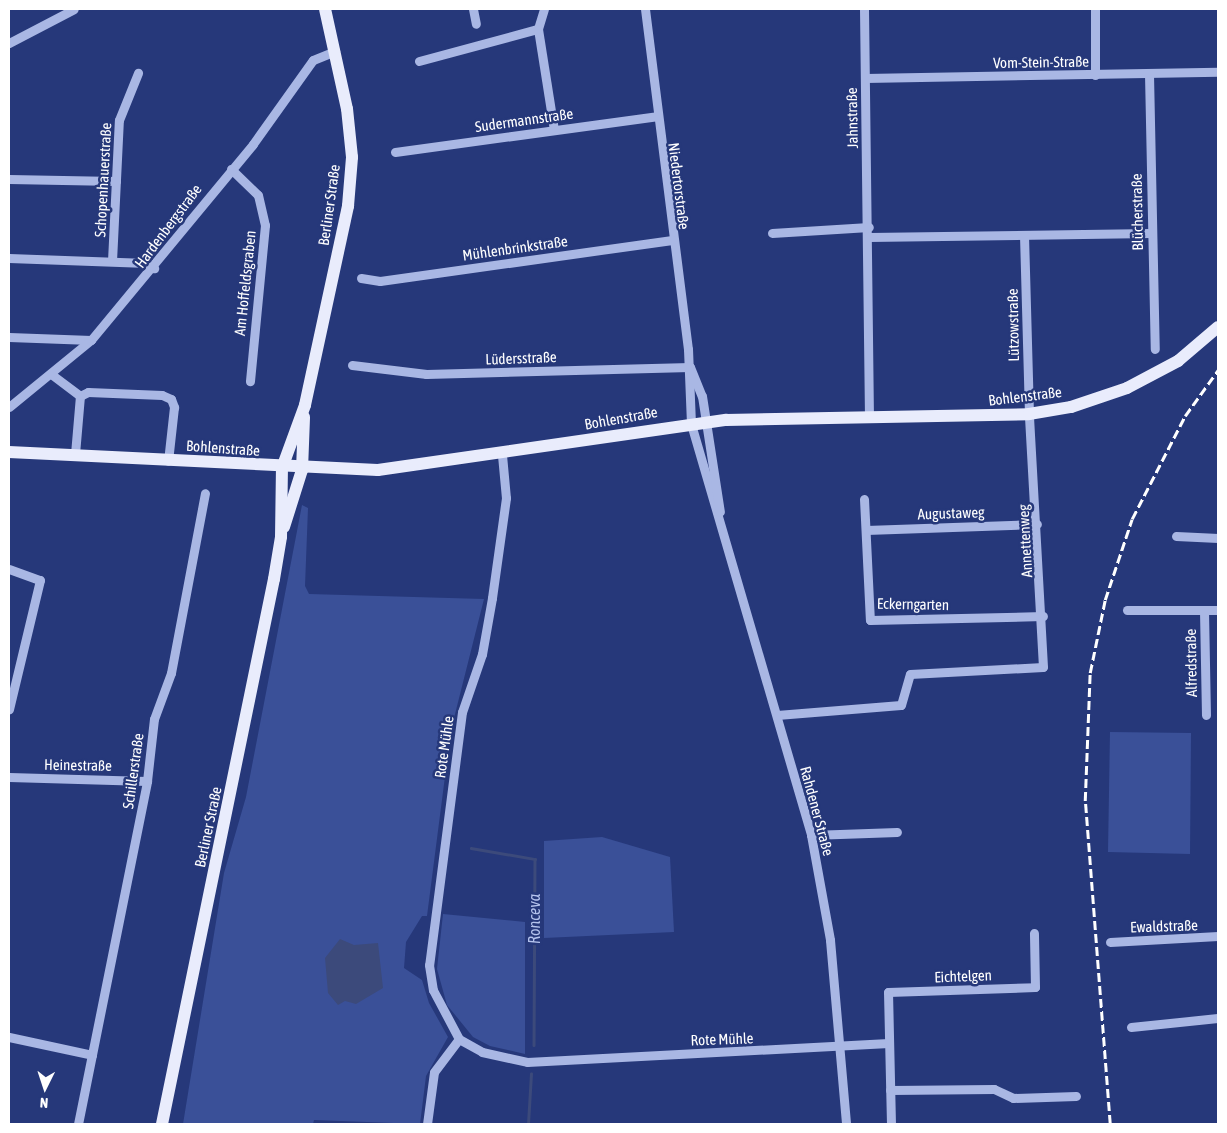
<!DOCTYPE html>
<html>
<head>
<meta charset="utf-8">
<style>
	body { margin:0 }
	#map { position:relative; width:1227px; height:1133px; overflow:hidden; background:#26387a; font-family:"Asap Condensed",sans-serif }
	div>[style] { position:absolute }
	.green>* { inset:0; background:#3a5098 }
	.water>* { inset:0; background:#3c4a7b }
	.stream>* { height:2.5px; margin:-1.25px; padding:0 1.25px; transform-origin:1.25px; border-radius:1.25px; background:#3c4a7b }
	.minor>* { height:9px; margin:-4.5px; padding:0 4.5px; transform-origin:4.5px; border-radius:4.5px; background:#a9b7e4 }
	.major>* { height:12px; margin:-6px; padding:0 6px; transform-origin:6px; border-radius:6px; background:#e9ecfc }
	.rail>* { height:2.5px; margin-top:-1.25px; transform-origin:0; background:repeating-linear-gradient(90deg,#fff 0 9px,transparent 0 13px) }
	span { translate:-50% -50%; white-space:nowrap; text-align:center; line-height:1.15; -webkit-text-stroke:5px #26387a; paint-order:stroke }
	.street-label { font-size:15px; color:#fff }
	.water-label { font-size:16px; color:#b4c2ec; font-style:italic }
	.frame { position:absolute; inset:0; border:10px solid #fff; pointer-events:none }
	.north { position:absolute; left:20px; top:1063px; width:50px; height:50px; -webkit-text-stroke:4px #26387a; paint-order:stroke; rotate:184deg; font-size:14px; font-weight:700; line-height:20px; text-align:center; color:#fff }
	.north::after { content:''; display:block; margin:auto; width:18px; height:22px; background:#fff; clip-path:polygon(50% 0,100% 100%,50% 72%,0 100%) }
</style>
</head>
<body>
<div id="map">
	<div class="green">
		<i style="clip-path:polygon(302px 505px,308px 508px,305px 586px,309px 594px,484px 599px,451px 730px,427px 916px,422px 916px,406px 942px,404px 968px,422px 980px,429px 1003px,448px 1037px,426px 1076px,420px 1124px,314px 1120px,313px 1124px,183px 1124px,224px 873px,246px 797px)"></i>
		<i style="clip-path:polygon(1110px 732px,1191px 733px,1190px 854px,1108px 852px)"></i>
		<i style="clip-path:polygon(602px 837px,670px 857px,674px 932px,544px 938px,544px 841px)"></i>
		<i style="clip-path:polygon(443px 914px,525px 922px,525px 1054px,490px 1046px,473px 1037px,447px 1005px,437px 969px)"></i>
	</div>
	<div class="water">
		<i style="clip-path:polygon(340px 939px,354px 945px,378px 943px,383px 988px,356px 1004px,345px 1001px,338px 1005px,328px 993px,325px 958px)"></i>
	</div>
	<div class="stream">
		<i style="left:471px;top:848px;width:65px;rotate:9.8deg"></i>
		<i style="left:535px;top:859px;width:186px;rotate:90.3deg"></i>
		<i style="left:528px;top:1124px;width:50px;rotate:-86.6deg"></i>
	</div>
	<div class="minor">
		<i style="left:473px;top:9px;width:15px;rotate:79deg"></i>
		<i style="left:544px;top:9px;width:21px;rotate:107deg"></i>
		<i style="left:538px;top:29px;width:102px;rotate:81deg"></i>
		<i style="left:645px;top:9px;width:343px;rotate:82.8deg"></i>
		<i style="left:688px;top:349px;width:75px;rotate:87.7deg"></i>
		<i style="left:691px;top:424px;width:428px;rotate:73.7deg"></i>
		<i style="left:811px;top:835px;width:107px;rotate:79.7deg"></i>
		<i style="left:830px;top:940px;width:185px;rotate:85deg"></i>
		<i style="left:864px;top:9px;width:408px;rotate:89.3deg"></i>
		<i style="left:1095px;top:9px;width:66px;rotate:90deg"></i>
		<i style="left:9px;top:43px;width:73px;rotate:-27.6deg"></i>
		<i style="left:419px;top:61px;width:123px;rotate:-15.1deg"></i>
		<i style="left:1149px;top:74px;width:275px;rotate:88.8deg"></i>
		<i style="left:865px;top:78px;width:353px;rotate:-1deg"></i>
		<i style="left:395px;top:152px;width:264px;rotate:-7.8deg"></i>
		<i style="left:231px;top:169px;width:37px;rotate:44deg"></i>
		<i style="left:258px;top:195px;width:31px;rotate:77deg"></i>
		<i style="left:265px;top:225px;width:157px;rotate:95.5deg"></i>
		<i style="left:9px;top:179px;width:107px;rotate:1.1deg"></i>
		<i style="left:772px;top:233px;width:97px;rotate:-3.5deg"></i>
		<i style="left:869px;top:237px;width:282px;rotate:-0.8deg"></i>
		<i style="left:9px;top:258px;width:138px;rotate:2.1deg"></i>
		<i style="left:147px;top:263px;width:9px;rotate:36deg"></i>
		<i style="left:112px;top:261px;width:141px;rotate:-87.2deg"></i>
		<i style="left:119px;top:120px;width:51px;rotate:-68deg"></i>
		<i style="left:361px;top:278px;width:19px;rotate:9deg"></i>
		<i style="left:380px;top:281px;width:295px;rotate:-8deg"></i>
		<i style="left:9px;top:337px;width:82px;rotate:2.1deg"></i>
		<i style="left:352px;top:365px;width:75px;rotate:6.9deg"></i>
		<i style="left:426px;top:374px;width:264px;rotate:-1.5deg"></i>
		<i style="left:690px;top:367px;width:31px;rotate:68deg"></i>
		<i style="left:702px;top:396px;width:117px;rotate:81.2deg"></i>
		<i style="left:51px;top:374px;width:36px;rotate:37deg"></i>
		<i style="left:9px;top:407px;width:106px;rotate:-39.3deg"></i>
		<i style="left:91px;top:340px;width:254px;rotate:-50.4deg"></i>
		<i style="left:253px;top:144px;width:103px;rotate:-54.5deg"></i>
		<i style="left:313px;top:60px;width:24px;rotate:-22deg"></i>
		<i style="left:75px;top:454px;width:58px;rotate:-85.1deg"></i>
		<i style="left:80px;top:396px;width:9px;rotate:-27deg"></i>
		<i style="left:88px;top:392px;width:74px;rotate:2.3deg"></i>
		<i style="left:162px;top:395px;width:10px;rotate:24deg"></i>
		<i style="left:171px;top:399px;width:9px;rotate:69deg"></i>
		<i style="left:174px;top:407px;width:54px;rotate:96.3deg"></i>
		<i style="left:502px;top:455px;width:43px;rotate:84.7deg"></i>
		<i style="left:506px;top:498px;width:101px;rotate:98deg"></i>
		<i style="left:492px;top:598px;width:57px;rotate:100.1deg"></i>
		<i style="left:482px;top:654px;width:61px;rotate:109deg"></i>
		<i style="left:462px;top:712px;width:255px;rotate:97.4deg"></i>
		<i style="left:429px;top:965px;width:25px;rotate:81deg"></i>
		<i style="left:433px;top:990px;width:55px;rotate:62deg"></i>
		<i style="left:459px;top:1039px;width:26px;rotate:29deg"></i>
		<i style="left:482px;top:1052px;width:46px;rotate:12.5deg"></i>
		<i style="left:527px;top:1062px;width:362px;rotate:-3deg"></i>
		<i style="left:864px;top:499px;width:121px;rotate:87.2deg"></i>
		<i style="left:870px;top:620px;width:173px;rotate:-1.3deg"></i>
		<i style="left:866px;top:530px;width:171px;rotate:-2deg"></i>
		<i style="left:1176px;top:536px;width:42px;rotate:2.7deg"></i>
		<i style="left:9px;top:569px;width:33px;rotate:20deg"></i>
		<i style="left:40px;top:580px;width:133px;rotate:103.5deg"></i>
		<i style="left:1127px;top:610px;width:91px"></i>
		<i style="left:1204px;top:611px;width:104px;rotate:88.9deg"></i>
		<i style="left:777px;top:715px;width:124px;rotate:-4.6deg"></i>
		<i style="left:901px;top:705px;width:32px;rotate:-74deg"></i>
		<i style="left:910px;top:674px;width:133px;rotate:-3deg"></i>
		<i style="left:1043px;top:667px;width:253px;rotate:-93.2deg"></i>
		<i style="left:1029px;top:414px;width:179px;rotate:-91.6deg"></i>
		<i style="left:9px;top:777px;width:138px;rotate:1.7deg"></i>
		<i style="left:811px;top:835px;width:86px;rotate:-2deg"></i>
		<i style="left:1110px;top:942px;width:108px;rotate:-3.2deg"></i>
		<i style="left:1131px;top:1027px;width:87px;rotate:-5.9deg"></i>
		<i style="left:9px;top:1037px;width:85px;rotate:12.2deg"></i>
		<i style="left:890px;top:1090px;width:104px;rotate:-0.6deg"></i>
		<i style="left:994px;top:1089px;width:21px;rotate:25deg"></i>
		<i style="left:1013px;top:1098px;width:63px;rotate:-1.8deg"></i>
		<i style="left:78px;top:1124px;width:350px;rotate:-78.6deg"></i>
		<i style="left:147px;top:781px;width:62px;rotate:-83.6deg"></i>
		<i style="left:154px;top:719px;width:49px;rotate:-69.7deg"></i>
		<i style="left:171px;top:673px;width:183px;rotate:-79.3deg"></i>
		<i style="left:427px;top:1124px;width:52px;rotate:-82.3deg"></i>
		<i style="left:434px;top:1072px;width:41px;rotate:-52.9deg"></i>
		<i style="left:891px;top:1124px;width:132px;rotate:-91.3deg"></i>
		<i style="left:888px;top:992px;width:147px;rotate:-1.9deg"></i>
		<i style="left:1035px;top:987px;width:54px;rotate:-91.1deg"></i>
	</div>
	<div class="major">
		<i style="left:9px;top:452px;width:369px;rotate:2.8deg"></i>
		<i style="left:378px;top:470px;width:352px;rotate:-8.2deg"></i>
		<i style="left:726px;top:420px;width:303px;rotate:-1.1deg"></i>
		<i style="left:1029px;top:414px;width:43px;rotate:-9.5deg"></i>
		<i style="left:1071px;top:407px;width:59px;rotate:-18.7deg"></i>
		<i style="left:1127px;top:388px;width:58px;rotate:-27.9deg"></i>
		<i style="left:1178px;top:361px;width:52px;rotate:-40.4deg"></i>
		<i style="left:284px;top:527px;width:60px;rotate:-72.5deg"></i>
		<i style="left:302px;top:470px;width:53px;rotate:-87.8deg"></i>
		<i style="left:162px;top:1124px;width:556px;rotate:-78.39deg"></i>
		<i style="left:274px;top:579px;width:43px;rotate:-80.5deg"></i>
		<i style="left:281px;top:537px;width:69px;rotate:-89.2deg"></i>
		<i style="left:282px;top:468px;width:67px;rotate:-69.9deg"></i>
		<i style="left:305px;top:405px;width:204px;rotate:-77.8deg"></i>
		<i style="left:348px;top:206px;width:49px;rotate:-85.3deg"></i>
		<i style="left:352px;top:157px;width:48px;rotate:-95.9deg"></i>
		<i style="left:347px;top:109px;width:102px;rotate:-102.4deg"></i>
	</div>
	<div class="rail">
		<i style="left:1110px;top:1124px;width:324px;rotate:-94.4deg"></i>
		<i style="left:1085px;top:801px;width:128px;rotate:-87.8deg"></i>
		<i style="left:1090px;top:673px;width:75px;rotate:-78.4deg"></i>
		<i style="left:1105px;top:600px;width:85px;rotate:-71.6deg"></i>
		<i style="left:1132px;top:519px;width:116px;rotate:-62.8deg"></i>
		<i style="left:1185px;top:416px;width:57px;rotate:-54.3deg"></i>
	</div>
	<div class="street-label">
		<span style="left:1041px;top:62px;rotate:-1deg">Vom-Stein-Straße</span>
		<span style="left:852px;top:118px;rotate:-91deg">Jahnstraße</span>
		<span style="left:524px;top:120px;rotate:-8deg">Sudermannstraße</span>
		<span style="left:103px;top:180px;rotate:-87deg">Schopenhauerstraße</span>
		<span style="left:679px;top:186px;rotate:83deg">Niedertorstraße</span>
		<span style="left:329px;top:205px;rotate:-82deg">Berliner Straße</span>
		<span style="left:1137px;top:212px;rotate:-91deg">Blücherstraße</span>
		<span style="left:168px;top:226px;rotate:-53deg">Hardenbergstraße</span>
		<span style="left:515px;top:248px;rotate:-8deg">Mühlenbrinkstraße</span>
		<span style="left:245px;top:283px;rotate:-84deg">Am Hoffeldsgraben</span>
		<span style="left:1013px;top:325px;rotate:-91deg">Lützowstraße</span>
		<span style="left:521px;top:358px;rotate:-2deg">Lüdersstraße</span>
		<span style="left:1025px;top:396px;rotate:-7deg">Bohlenstraße</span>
		<span style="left:621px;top:418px;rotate:-10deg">Bohlenstraße</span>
		<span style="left:223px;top:448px;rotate:4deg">Bohlenstraße</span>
		<span style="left:951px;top:513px;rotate:-2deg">Augustaweg</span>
		<span style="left:1025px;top:541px;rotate:-93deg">Annettenweg</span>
		<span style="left:913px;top:604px;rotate:1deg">Eckerngarten</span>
		<span style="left:1191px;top:663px;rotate:-91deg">Alfredstraße</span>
		<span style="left:444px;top:747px;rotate:-82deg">Rote Mühle</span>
		<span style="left:78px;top:765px;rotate:1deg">Heinestraße</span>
		<span style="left:133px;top:771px;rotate:-82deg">Schillerstraße</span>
		<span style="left:817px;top:811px;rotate:75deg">Rahdener Straße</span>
		<span style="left:208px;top:827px;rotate:-78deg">Berliner Straße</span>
		<span style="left:1164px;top:926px;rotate:-2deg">Ewaldstraße</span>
		<span style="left:963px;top:976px;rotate:-2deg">Eichtelgen</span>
		<span style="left:722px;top:1039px;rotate:-2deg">Rote Mühle</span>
	</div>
	<div class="water-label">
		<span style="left:534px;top:919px;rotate:-90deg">Ronceva</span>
	</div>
	<div class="frame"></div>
	<div class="north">N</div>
</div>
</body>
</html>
